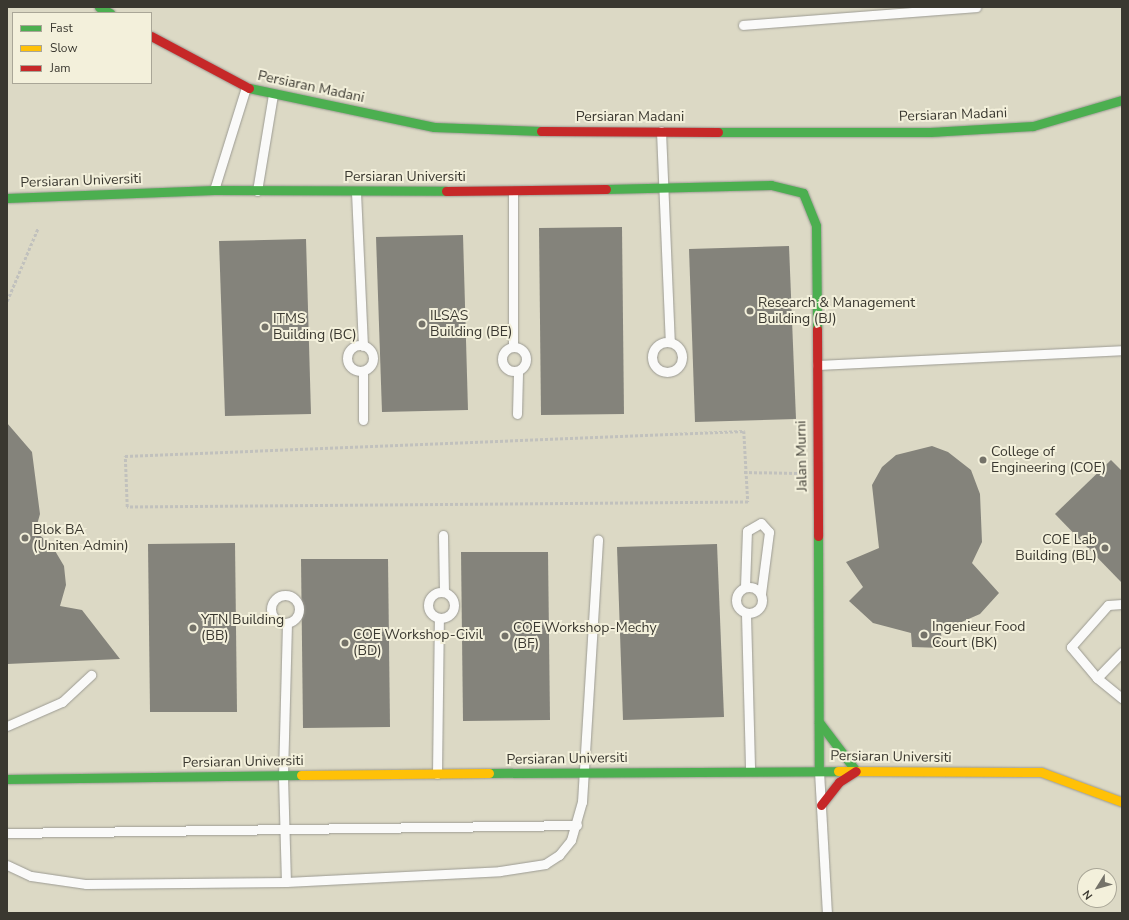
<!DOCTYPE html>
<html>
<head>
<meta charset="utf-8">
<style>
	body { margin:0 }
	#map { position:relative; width:1129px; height:920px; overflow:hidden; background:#e0dfd4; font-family:"Nunito Sans",sans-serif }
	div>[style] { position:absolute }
	.built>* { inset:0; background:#dcd9c5 }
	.building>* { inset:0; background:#84837b }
	.path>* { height:2.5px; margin-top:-1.25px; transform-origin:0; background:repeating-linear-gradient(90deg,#c1c1bd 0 3px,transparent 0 5px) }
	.roads { filter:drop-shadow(0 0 1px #9c9b93) drop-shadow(0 0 1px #9c9b93) }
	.lane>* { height:9px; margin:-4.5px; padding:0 4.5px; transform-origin:4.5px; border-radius:4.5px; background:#fafaf9 }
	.lane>.ring { margin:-4.5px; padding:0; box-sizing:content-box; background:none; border:9px solid #fafaf9; border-radius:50% }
	.fast>* { height:9px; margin:-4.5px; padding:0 4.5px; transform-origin:4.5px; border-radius:4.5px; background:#4caf50 }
	.slow>* { height:9px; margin:-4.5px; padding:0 4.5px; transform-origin:4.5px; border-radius:4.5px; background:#ffc107 }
	.jam>* { height:9px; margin:-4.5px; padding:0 4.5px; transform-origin:4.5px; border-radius:4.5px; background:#c62828 }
	.dots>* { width:11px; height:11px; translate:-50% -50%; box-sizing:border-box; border:2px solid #f3f0db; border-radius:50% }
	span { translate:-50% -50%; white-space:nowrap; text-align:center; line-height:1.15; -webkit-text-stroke:4px #f3f0db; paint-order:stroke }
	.street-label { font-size:14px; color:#3a3830 }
	.poi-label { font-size:14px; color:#3a3830 }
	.left { translate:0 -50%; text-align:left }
	.right { translate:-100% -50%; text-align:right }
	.frame { position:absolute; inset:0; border:8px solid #3a3830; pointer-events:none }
	.legend { position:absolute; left:12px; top:12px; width:140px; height:72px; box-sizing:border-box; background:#f3f0db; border:1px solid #a9a697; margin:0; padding:5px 7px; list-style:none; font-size:12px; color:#3a3830 }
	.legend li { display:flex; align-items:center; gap:8px; height:20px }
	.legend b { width:20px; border:1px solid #a9a697 }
	.north { position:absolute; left:1077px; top:868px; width:40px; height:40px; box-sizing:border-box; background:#f3f0db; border:1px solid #a9a697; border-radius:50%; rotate:233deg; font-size:11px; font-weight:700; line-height:16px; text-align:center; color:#3a3830 }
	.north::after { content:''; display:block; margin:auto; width:14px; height:18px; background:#747269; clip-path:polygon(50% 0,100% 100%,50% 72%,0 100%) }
</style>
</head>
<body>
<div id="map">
	<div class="built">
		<i style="clip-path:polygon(evenodd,7px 7px,1122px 7px,1122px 913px,7px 913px,7px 7px,13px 13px,151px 13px,151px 83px,13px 83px,13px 13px,7px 7px,1085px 876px,1109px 876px,1109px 900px,1085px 900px,1085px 876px)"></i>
	</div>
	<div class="building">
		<i style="clip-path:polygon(622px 227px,624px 414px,541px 415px,539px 228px)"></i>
		<i style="clip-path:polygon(463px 235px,468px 410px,382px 412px,376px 237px)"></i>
		<i style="clip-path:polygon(306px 239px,311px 414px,225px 416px,219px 241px)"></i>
		<i style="clip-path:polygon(789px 246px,796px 419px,695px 422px,689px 249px)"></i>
		<i style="clip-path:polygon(7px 423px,32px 452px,40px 514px,35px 532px,51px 544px,64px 566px,66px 585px,60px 606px,82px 610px,120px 659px,7px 664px)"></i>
		<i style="clip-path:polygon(932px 446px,948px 452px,971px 470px,980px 494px,982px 542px,972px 563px,999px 593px,980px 614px,957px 624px,940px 626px,943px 648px,912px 647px,911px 633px,873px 623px,849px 601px,863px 587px,846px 562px,879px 548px,872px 485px,882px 467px,896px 455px)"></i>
		<i style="clip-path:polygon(1111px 460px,1122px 471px,1122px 583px,1055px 514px)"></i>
		<i style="clip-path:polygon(235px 543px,237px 712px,150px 712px,148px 544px)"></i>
		<i style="clip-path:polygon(717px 544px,724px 717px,623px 720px,617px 547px)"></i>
		<i style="clip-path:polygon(461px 552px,548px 552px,550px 720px,463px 721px)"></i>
		<i style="clip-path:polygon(301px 559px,388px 559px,390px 727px,303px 728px)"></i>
	</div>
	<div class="path">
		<i style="left:7px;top:301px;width:79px;rotate:-67deg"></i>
		<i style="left:744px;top:431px;width:71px;rotate:86.8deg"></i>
		<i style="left:748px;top:502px;width:621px;rotate:179.54deg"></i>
		<i style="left:127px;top:507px;width:51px;rotate:-92.2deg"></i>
		<i style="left:125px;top:456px;width:620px;rotate:-2.31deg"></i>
		<i style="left:744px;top:472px;width:54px;rotate:1.1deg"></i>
	</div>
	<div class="roads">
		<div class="lane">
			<i style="left:743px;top:25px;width:234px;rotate:-4.4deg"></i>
			<i style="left:661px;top:131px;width:211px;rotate:87.6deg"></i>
			<i style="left:214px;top:190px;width:108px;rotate:-72.7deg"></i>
			<i style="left:257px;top:191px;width:98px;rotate:-80.6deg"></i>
			<i style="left:513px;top:191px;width:156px;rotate:90deg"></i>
			<i style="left:356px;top:192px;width:154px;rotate:87.4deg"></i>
			<i class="ring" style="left:652px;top:342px;width:21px;height:21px"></i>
			<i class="ring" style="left:347px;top:345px;width:17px;height:17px"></i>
			<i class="ring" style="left:502px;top:347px;width:15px;height:15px"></i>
			<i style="left:817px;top:365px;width:305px;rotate:-2.8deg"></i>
			<i style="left:517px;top:414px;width:42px;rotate:-88.6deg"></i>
			<i style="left:363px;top:420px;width:49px;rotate:-90deg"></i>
			<i style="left:443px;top:535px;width:57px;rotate:89deg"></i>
			<i class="ring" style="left:736px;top:587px;width:17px;height:17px"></i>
			<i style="left:745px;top:587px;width:56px;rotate:-88deg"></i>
			<i style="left:747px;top:531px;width:16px;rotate:-30deg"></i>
			<i style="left:761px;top:523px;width:12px;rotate:48deg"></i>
			<i style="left:769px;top:532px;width:63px;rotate:97.4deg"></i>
			<i class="ring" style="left:428px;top:592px;width:17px;height:17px"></i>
			<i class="ring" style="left:271px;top:595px;width:19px;height:19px"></i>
			<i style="left:1122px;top:604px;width:14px;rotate:176deg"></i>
			<i style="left:1108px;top:605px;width:56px;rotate:131.4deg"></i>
			<i style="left:1071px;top:647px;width:40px;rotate:50deg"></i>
			<i style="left:1097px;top:678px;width:32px;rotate:39deg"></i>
			<i style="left:746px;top:614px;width:156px;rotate:88.5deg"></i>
			<i style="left:287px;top:623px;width:153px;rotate:91.5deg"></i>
			<i style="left:283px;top:776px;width:106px;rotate:88.4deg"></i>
			<i style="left:286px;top:882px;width:214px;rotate:-2.9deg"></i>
			<i style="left:500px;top:871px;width:46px;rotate:-8.8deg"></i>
			<i style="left:545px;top:864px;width:17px;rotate:-33deg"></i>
			<i style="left:559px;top:855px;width:19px;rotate:-51deg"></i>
			<i style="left:571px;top:840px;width:40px;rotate:-74deg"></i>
			<i style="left:582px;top:802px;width:263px;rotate:-86.5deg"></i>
			<i style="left:1097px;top:678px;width:36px;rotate:-46deg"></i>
			<i style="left:7px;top:726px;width:60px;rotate:-23.6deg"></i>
			<i style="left:62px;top:702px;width:40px;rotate:-43deg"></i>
			<i style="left:819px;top:771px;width:142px;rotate:86.8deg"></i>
			<i style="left:437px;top:774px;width:156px;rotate:-89.3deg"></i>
			<i style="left:7px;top:833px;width:570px;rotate:-0.8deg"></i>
			<i style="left:7px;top:865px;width:26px;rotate:25deg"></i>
			<i style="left:31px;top:876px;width:56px;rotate:8.3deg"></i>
			<i style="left:86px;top:884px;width:200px;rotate:-0.6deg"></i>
		</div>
		<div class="fast">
			<i style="left:99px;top:7px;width:13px;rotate:29deg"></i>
			<i style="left:249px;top:88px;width:189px;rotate:11.9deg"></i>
			<i style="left:434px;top:127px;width:107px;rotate:2.1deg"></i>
			<i style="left:718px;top:132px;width:212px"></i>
			<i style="left:930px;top:132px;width:103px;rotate:-3.3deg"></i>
			<i style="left:1033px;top:126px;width:93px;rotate:-16.3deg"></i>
			<i style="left:606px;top:189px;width:165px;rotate:-1.4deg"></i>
			<i style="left:771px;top:185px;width:33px;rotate:14deg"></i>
			<i style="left:803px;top:193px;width:35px;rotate:68deg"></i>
			<i style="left:816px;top:226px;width:103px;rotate:89.4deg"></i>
			<i style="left:7px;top:198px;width:207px;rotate:-2.2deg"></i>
			<i style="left:214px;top:190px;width:232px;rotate:0.2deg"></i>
			<i style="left:818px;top:536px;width:234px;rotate:89.8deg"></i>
			<i style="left:819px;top:722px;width:61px;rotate:52.9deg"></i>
			<i style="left:489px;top:773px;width:349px;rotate:-0.3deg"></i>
			<i style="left:7px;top:779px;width:294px;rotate:-0.8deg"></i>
		</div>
		<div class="slow">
			<i style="left:838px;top:771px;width:203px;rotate:0.3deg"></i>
			<i style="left:1041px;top:772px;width:86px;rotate:20.3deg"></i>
			<i style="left:301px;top:775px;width:188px;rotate:-0.6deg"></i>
		</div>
		<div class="jam">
			<i style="left:151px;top:36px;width:111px;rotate:28deg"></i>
			<i style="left:541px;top:131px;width:177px;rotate:0.3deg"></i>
			<i style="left:446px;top:191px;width:160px;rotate:-0.7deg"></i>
			<i style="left:817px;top:329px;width:207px;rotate:89.7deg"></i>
			<i style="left:821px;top:805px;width:29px;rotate:-52deg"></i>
			<i style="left:839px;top:782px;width:20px;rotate:-33deg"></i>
		</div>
	</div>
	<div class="dots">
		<i style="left:750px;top:311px;background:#747269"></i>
		<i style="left:422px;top:324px;background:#747269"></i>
		<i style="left:265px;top:327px;background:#747269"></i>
		<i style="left:983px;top:460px;background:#747269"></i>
		<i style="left:25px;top:538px;background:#747269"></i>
		<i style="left:1105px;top:548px;background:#747269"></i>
		<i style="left:193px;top:628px;background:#747269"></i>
		<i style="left:924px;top:635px;background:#747269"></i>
		<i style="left:505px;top:636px;background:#747269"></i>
		<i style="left:345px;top:643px;background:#747269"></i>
	</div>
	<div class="street-label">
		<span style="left:311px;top:87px;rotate:12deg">Persiaran Madani</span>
		<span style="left:953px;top:115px;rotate:-2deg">Persiaran Madani</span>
		<span style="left:630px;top:117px">Persiaran Madani</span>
		<span style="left:405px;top:177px">Persiaran Universiti</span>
		<span style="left:81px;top:181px;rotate:-2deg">Persiaran Universiti</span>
		<span style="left:802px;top:456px;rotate:-91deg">Jalan Murni</span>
		<span style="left:891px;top:757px;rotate:1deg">Persiaran Universiti</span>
		<span style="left:567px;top:759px;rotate:-1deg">Persiaran Universiti</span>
		<span style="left:243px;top:762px;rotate:-1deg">Persiaran Universiti</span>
	</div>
	<div class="poi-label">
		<span class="left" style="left:758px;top:311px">Research &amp; Management<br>Building (BJ)</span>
		<span class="left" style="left:430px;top:324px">ILSAS<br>Building (BE)</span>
		<span class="left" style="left:273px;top:327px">ITMS<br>Building (BC)</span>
		<span class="left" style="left:991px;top:460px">College of<br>Engineering (COE)</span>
		<span class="left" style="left:33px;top:538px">Blok BA<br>(Uniten Admin)</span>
		<span class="right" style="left:1097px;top:548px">COE Lab<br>Building (BL)</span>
		<span class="left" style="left:201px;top:628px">YTN Building<br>(BB)</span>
		<span class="left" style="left:932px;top:635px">Ingenieur Food<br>Court (BK)</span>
		<span class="left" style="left:513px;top:636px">COE Workshop-Mechy<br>(BF)</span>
		<span class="left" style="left:353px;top:643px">COE Workshop-Civil<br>(BD)</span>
	</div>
	<div class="frame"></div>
	<ul class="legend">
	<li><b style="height:5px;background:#4caf50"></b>Fast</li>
	<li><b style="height:5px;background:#ffc107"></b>Slow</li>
	<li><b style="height:5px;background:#c62828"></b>Jam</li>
	</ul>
	<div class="north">N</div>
</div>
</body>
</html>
